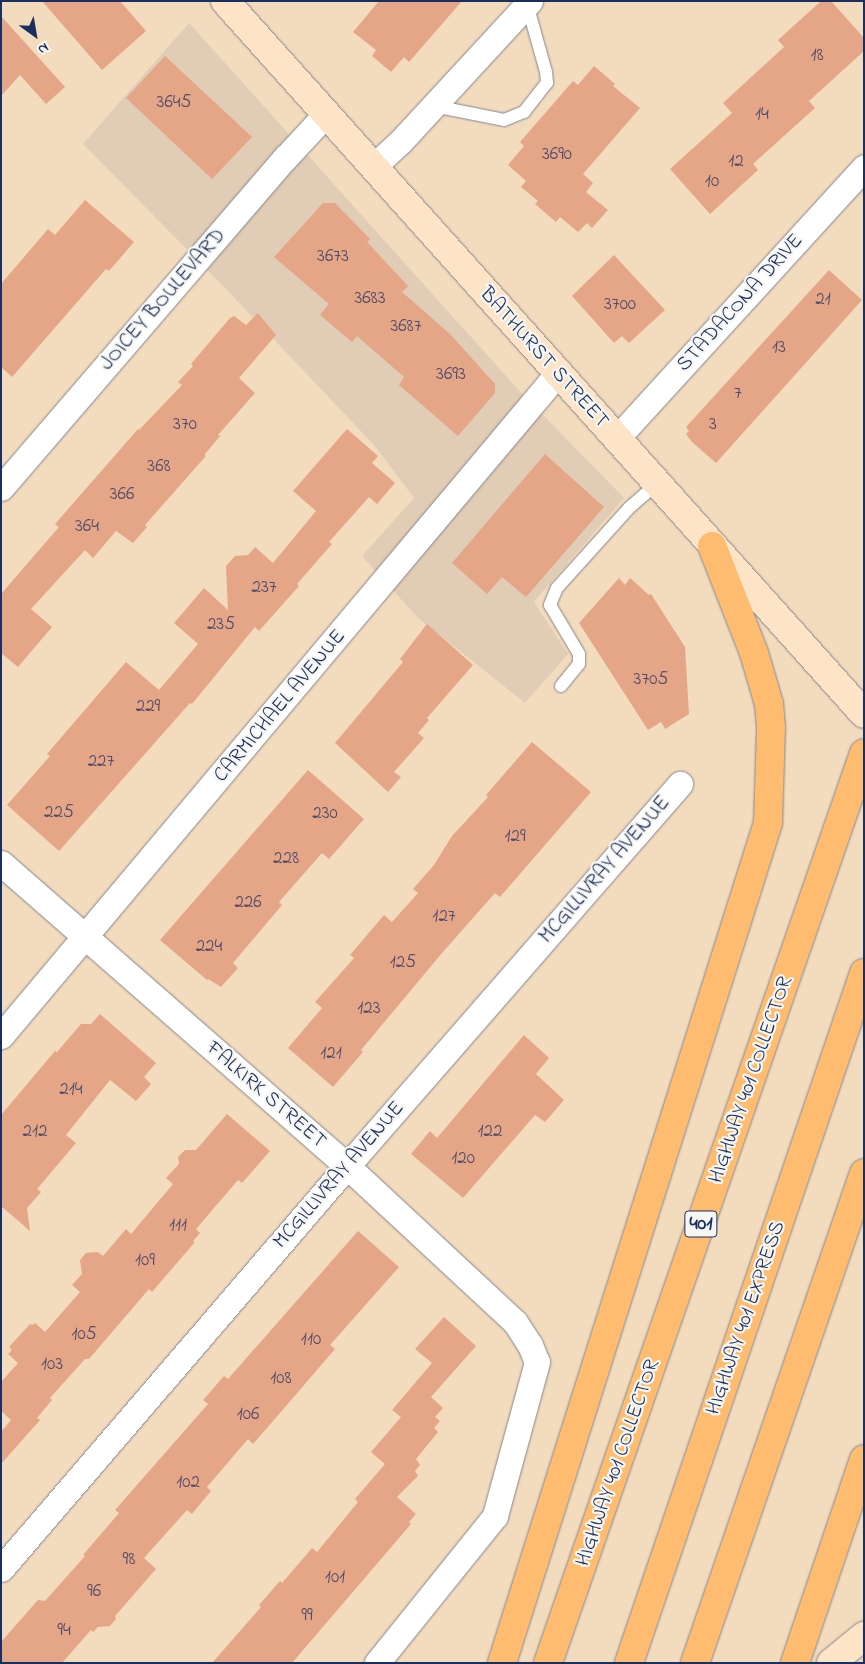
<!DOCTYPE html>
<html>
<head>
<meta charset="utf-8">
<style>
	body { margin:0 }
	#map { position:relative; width:865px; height:1664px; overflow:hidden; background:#f3dcbe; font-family:"Indie Flower",sans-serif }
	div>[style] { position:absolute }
	.built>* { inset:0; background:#e1cdb5 }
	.building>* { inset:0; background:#e5a587 }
	.roads { filter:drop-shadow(0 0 1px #87868e) drop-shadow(0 0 1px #87868e) }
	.lane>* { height:12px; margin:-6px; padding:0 6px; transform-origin:6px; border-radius:6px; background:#fff }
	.street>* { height:25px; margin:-12.5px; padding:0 12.5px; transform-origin:12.5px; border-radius:12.5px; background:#fff }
	.secondary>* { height:28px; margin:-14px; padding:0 14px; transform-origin:14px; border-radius:14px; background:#fee4c6 }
	.highway>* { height:28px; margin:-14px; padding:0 14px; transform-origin:14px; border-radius:14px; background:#fdbc70 }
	span { translate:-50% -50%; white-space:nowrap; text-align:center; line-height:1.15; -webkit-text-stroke:4.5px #f6f6f2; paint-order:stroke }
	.number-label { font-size:19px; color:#4e4c68 }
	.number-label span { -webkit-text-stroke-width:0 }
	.shield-label span { padding:1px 4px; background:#f6f6f2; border:1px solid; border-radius:4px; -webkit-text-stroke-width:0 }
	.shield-label { font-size:20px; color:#1b2f5e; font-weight:700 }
	.street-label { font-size:21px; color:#1b2f5e }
	.frame { position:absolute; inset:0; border:2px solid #1b2f5e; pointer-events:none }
	.north { position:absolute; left:10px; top:10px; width:50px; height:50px; -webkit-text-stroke:4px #f6f6f2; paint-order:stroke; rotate:148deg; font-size:14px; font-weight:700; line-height:20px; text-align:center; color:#1b2f5e }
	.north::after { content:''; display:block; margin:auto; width:18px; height:22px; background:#1b2f5e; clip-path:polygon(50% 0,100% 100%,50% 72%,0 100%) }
</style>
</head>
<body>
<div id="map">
	<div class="built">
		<i style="clip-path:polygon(189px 23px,516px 387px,624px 498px,534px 602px,568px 654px,525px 703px,418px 618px,362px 556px,414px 498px,374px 445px,224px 287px,83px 144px)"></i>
	</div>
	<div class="building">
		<i style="clip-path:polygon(42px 1px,120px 1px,146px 31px,102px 70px)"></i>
		<i style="clip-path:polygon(379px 1px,462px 1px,409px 62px,404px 57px,391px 72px,372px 56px,376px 50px,353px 32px)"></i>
		<i style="clip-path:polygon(821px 1px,831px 1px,864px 38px,864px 51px,809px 101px,815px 108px,753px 164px,758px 170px,710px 214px,670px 169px,732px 113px,723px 103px,784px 47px,778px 40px)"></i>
		<i style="clip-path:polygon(1px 16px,65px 87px,46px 104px,20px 75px,1px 96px)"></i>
		<i style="clip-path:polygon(165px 56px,252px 137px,212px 179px,126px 98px)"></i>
		<i style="clip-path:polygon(594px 66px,615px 84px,613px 86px,640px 108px,583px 174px,593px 183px,586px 192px,608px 210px,592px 228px,587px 223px,578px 232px,560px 217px,556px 222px,535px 204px,538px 201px,521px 187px,526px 181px,508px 165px,524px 146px,520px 142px,573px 81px,578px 85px)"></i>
		<i style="clip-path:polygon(85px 200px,134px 242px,109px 271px,106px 269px,12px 377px,1px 367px,1px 284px,48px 229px,55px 235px)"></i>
		<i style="clip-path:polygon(323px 203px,335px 203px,370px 239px,367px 242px,408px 286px,402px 292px,450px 334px,495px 384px,495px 393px,458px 436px,399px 385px,404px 377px,357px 336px,352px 342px,320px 315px,329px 304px,274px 257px)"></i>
		<i style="clip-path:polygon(614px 255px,665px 310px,629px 343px,622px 336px,614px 343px,572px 296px)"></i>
		<i style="clip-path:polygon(829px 270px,862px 300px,716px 463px,692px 442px,686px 434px,689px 431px,686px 427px)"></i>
		<i style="clip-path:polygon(258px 313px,276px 335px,239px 378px,255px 393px,218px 435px,220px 436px,205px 454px,205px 457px,145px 525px,147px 527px,133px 543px,116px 531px,93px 558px,85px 550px,31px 609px,52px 627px,18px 667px,1px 653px,1px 594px,59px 527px,55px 524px,62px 516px,138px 429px,139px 430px,182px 385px,178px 382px,193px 366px,191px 364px,230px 318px,234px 316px,246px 325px)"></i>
		<i style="clip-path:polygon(347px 429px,378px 456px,372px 463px,395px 483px,377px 504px,369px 497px,329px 542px,332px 544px,297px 584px,299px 586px,259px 631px,255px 627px,192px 704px,190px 703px,59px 851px,7px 805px,50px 756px,47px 754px,126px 662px,159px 690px,198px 644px,174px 623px,204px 588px,228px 610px,226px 566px,235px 556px,248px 555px,255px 547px,273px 563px,316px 511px,293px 491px)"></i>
		<i style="clip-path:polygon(545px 454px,604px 507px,526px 597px,502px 577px,487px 594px,452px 563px)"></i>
		<i style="clip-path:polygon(619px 578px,625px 585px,630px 578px,649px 595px,651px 594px,685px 647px,689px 714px,665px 729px,661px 722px,648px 730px,579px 623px)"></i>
		<i style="clip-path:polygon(427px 624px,473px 665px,427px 718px,429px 720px,418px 733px,424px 738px,394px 772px,401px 777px,388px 792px,335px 743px,403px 662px,400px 659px)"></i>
		<i style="clip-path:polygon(532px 742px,591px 792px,500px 897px,495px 893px,442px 953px,361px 1050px,363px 1052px,333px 1087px,288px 1048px,322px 1008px,315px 1002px,354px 958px,350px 955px,384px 915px,392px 922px,418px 893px,413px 889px,434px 865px,452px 836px,488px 797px,486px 795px)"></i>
		<i style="clip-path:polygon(308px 770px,364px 819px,329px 859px,322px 853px,279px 902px,282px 905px,233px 963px,238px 968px,221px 987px,208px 979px,207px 980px,160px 940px)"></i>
		<i style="clip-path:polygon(100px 1014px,156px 1063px,144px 1077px,151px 1084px,136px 1101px,110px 1080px,66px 1135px,76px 1143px,37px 1189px,41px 1192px,27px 1208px,30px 1231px,1px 1206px,1px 1115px,55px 1051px,57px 1052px,81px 1024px,91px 1024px)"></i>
		<i style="clip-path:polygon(524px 1035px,549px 1058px,536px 1074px,564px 1100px,545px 1122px,535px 1115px,463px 1198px,411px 1154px,430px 1131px,437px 1138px)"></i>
		<i style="clip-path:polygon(227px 1114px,270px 1151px,242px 1183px,238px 1180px,196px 1229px,200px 1233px,193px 1241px,195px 1242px,152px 1292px,149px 1289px,89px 1359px,85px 1359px,50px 1398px,52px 1400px,37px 1418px,40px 1420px,1px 1464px,1px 1432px,11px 1420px,1px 1411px,1px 1382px,18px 1363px,8px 1354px,12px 1350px,9px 1347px,30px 1324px,33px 1325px,35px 1323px,45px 1332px,80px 1292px,72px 1285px,82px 1274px,80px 1260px,86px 1253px,98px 1252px,103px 1256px,126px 1229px,131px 1234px,173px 1184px,166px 1178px,179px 1164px,178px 1157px,185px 1150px,196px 1150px)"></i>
		<i style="clip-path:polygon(358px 1231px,399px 1267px,330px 1345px,335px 1349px,274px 1420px,253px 1444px,248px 1439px,207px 1487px,211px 1491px,192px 1514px,187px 1510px,144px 1558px,156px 1569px,115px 1616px,116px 1619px,110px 1626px,98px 1627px,93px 1632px,91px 1630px,62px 1663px,1px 1663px,1px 1642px,38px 1600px,45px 1601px,85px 1556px,83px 1555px,119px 1513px,115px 1510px,208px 1404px,203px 1400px,224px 1376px,228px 1379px)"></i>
		<i style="clip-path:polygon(444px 1317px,476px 1346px,431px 1397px,443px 1408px,435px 1417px,440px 1421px,434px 1428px,438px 1432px,416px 1459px,420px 1465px,415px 1471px,418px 1476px,397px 1497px,416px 1514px,409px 1522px,411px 1524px,292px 1663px,212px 1663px,261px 1607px,259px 1605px,280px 1581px,282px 1583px,312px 1548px,317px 1552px,358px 1502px,355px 1499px,385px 1464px,371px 1452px,401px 1417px,392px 1410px,432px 1363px,415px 1349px)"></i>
	</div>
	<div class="roads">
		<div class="lane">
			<i style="left:434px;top:106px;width:71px;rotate:11.3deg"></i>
			<i style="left:504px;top:120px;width:22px;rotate:-22deg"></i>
			<i style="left:524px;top:112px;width:37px;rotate:-52deg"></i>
			<i style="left:547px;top:83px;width:11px;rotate:-95deg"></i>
			<i style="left:546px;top:72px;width:71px;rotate:-105.6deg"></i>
			<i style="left:561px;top:686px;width:28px;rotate:-51deg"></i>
			<i style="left:579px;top:664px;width:10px;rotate:-90deg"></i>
			<i style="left:579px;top:654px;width:57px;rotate:-120.6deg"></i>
			<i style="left:550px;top:605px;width:18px;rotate:-68deg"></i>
			<i style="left:557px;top:588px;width:108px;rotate:-48deg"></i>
			<i style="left:629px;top:508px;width:37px;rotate:-41deg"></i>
		</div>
		<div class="street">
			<i style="left:373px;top:167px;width:38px;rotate:-43deg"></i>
			<i style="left:401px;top:141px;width:190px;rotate:-47.3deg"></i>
			<i style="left:616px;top:439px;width:368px;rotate:-47.6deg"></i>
			<i style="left:1px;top:488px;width:437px;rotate:-49.3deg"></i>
			<i style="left:286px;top:157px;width:59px;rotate:-47.1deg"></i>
			<i style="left:1px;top:863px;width:460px;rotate:41.2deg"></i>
			<i style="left:347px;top:1166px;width:229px;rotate:42.9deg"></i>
			<i style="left:515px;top:1322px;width:27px;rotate:57deg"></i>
			<i style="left:530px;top:1345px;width:18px;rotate:68deg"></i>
			<i style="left:537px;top:1362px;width:160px;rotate:105.3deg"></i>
			<i style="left:495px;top:1516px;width:189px;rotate:128.8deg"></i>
			<i style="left:1px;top:1036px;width:865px;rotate:-49.97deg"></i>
			<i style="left:1px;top:1569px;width:531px;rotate:-49.35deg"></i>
			<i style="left:347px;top:1166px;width:507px;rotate:-48.92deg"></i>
		</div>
		<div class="secondary">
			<i style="left:225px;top:1px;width:957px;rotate:48.13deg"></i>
			<i style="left:831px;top:1663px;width:43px;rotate:-39.3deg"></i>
		</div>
		<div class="highway">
			<i style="left:502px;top:1663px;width:881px;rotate:-72.43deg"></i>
			<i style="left:768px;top:823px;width:96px;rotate:-88.2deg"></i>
			<i style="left:771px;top:727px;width:23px;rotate:-95deg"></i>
			<i style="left:769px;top:704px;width:53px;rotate:-106.4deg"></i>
			<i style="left:754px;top:653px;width:115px;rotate:-111.4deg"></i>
			<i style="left:548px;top:1663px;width:963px;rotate:-70.85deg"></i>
			<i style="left:629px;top:1663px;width:729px;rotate:-71.19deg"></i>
			<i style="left:695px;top:1663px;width:518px;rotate:-70.97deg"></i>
			<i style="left:795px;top:1663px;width:215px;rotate:-71.3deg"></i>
		</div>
	</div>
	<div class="number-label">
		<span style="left:817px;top:56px">18</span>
		<span style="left:174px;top:103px">3645</span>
		<span style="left:762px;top:115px">14</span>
		<span style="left:557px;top:155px">3690</span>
		<span style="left:736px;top:162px">12</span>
		<span style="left:712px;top:182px">10</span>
		<span style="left:333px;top:257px">3673</span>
		<span style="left:370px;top:299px">3683</span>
		<span style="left:823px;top:300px">21</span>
		<span style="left:620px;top:305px">3700</span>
		<span style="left:406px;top:327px">3687</span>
		<span style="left:779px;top:348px">13</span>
		<span style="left:451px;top:375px">3693</span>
		<span style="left:738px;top:394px">7</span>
		<span style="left:185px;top:425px">370</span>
		<span style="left:713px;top:425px">3</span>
		<span style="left:159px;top:467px">368</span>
		<span style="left:122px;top:495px">366</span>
		<span style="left:87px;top:527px">364</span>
		<span style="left:264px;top:588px">237</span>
		<span style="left:221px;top:625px">235</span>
		<span style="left:651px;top:680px">3705</span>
		<span style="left:148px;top:707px">229</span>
		<span style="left:101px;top:762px">227</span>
		<span style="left:59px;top:813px">225</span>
		<span style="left:325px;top:814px">230</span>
		<span style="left:515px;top:837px">129</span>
		<span style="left:286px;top:859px">228</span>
		<span style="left:248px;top:903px">226</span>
		<span style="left:444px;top:917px">127</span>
		<span style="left:209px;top:947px">224</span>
		<span style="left:403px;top:963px">125</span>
		<span style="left:369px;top:1009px">123</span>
		<span style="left:331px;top:1054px">121</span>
		<span style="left:71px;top:1090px">214</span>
		<span style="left:35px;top:1132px">212</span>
		<span style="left:490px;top:1132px">122</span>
		<span style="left:463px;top:1159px">120</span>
		<span style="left:178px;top:1226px">111</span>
		<span style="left:145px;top:1261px">109</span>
		<span style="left:84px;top:1335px">105</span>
		<span style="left:311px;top:1340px">110</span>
		<span style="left:52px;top:1365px">103</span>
		<span style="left:281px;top:1379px">108</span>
		<span style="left:248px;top:1415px">106</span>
		<span style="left:188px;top:1483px">102</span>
		<span style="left:129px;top:1560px">98</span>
		<span style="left:335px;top:1578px">101</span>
		<span style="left:94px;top:1592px">96</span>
		<span style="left:307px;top:1616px">99</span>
		<span style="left:64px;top:1631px">94</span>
	</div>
	<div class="shield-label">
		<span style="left:701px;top:1224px">401</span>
	</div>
	<div class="street-label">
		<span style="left:163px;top:300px;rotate:-49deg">JOICEY BOULEVARD</span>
		<span style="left:740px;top:303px;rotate:-48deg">STADACONA DRIVE</span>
		<span style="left:544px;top:358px;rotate:48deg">BATHURST STREET</span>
		<span style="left:280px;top:706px;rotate:-50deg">CARMICHAEL AVENUE</span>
		<span style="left:605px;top:870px;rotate:-49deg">MCGILLIVRAY AVENUE</span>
		<span style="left:751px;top:1080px;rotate:-71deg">HIGHWAY 401 COLLECTOR</span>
		<span style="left:266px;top:1095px;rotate:41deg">FALKIRK STREET</span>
		<span style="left:339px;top:1175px;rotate:-49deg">MCGILLIVRAY AVENUE</span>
		<span style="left:746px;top:1318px;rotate:-71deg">HIGHWAY 401 EXPRESS</span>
		<span style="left:618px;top:1463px;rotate:-71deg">HIGHWAY 401 COLLECTOR</span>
	</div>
	<div class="frame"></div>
	<div class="north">N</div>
</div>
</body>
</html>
